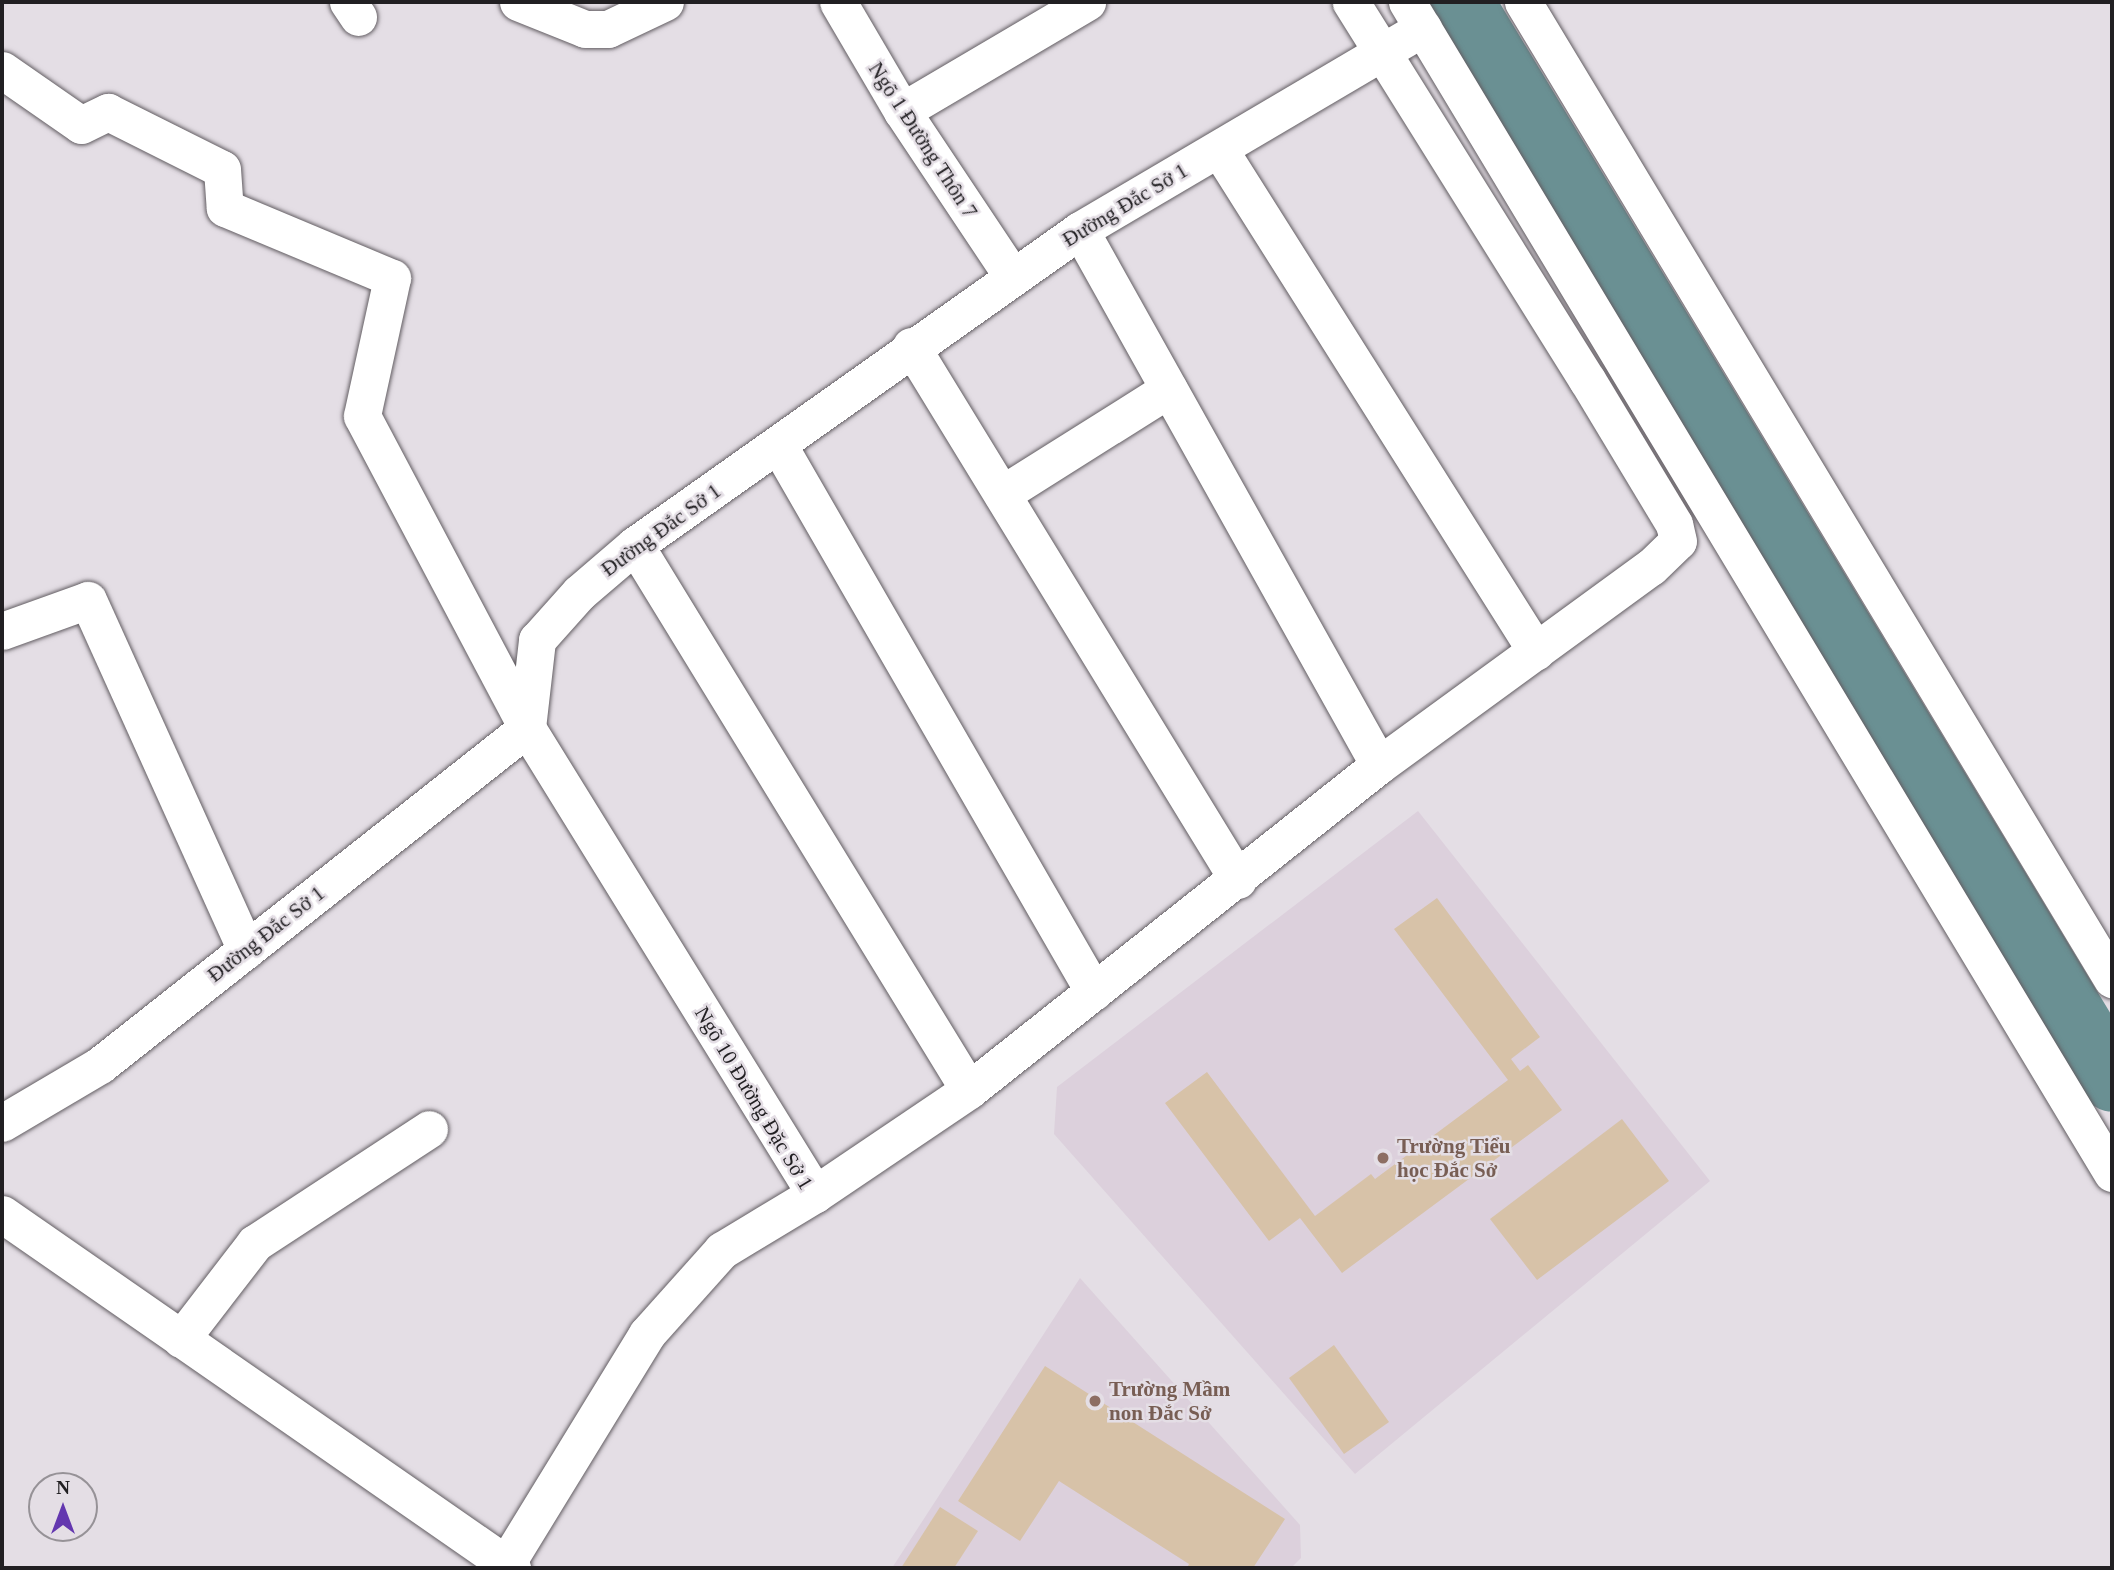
<!DOCTYPE html>
<html>
<head>
<meta charset="utf-8">
<style>
	body { margin:0 }
	#map { position:relative; width:2114px; height:1570px; overflow:hidden; background:#e4dee5; font-family:"Times New Roman",serif }
	div>[style] { position:absolute }
	.built>* { inset:0; background:#dcd0dc }
	.river>* { height:65px; margin:-32.5px; padding:0 32.5px; transform-origin:32.5px; border-radius:32.5px; background:#6a9093 }
	.building>* { inset:0; background:#d7c2a8 }
	.roads { filter:drop-shadow(0 0 2px #625d62) drop-shadow(0 0 2px #625d62) }
	.minor>* { height:37px; margin:-18.5px; padding:0 18.5px; transform-origin:18.5px; border-radius:18.5px; background:#fff }
	.dots>* { width:19px; height:19px; translate:-50% -50%; box-sizing:border-box; border:4px solid #e4dee5; border-radius:50% }
	span { translate:-50% -50%; white-space:nowrap; text-align:center; line-height:1.15; -webkit-text-stroke:5px #e4dee5; paint-order:stroke }
	.street-label { font-size:21px; color:#211f22 }
	.education-label { font-size:21px; color:#785e54; font-weight:700 }
	.left { translate:0 -50%; text-align:left }
	.frame { position:absolute; inset:0; border:4px solid #211f22; pointer-events:none }
	.north { position:absolute; left:28px; top:1472px; width:70px; height:70px; box-sizing:border-box; background:#e4dee5; border:2px solid #969297; border-radius:50%; rotate:0deg; font-size:19px; font-weight:700; line-height:28px; text-align:center; color:#211f22 }
	.north::after { content:''; display:block; margin:auto; width:24px; height:32px; background:#6337af; clip-path:polygon(50% 0,100% 100%,50% 72%,0 100%) }
</style>
</head>
<body>
<div id="map">
	<div class="built">
		<i style="clip-path:polygon(1418px 811px,1710px 1181px,1355px 1474px,1054px 1134px,1057px 1087px)"></i>
		<i style="clip-path:polygon(1080px 1278px,1300px 1525px,1301px 1558px,1291px 1568px,892px 1568px)"></i>
	</div>
	<div class="river">
		<i style="left:1461px;top:2px;width:1258px;rotate:58.85deg"></i>
	</div>
	<div class="building">
		<i style="clip-path:polygon(1437px 898px,1540px 1037px,1511px 1059px,1520px 1071px,1528px 1065px,1562px 1110px,1342px 1273px,1300px 1218px,1269px 1241px,1165px 1103px,1207px 1072px,1315px 1216px,1371px 1174px,1375px 1179px,1508px 1080px,1394px 929px)"></i>
		<i style="clip-path:polygon(1622px 1119px,1669px 1181px,1537px 1280px,1490px 1219px)"></i>
		<i style="clip-path:polygon(1334px 1345px,1389px 1422px,1344px 1454px,1289px 1378px)"></i>
		<i style="clip-path:polygon(1045px 1366px,1285px 1519px,1253px 1568px,1187px 1568px,1189px 1564px,1059px 1481px,1020px 1541px,958px 1501px)"></i>
		<i style="clip-path:polygon(940px 1507px,978px 1531px,954px 1568px,901px 1568px)"></i>
	</div>
	<div class="roads">
		<div class="minor">
			<i style="left:348px;top:2px;width:18px;rotate:56deg"></i>
			<i style="left:518px;top:2px;width:72px;rotate:21.9deg"></i>
			<i style="left:585px;top:29px;width:23px"></i>
			<i style="left:608px;top:29px;width:63px;rotate:-25.3deg"></i>
			<i style="left:838px;top:2px;width:126px;rotate:59.6deg"></i>
			<i style="left:902px;top:111px;width:198px;rotate:56.3deg"></i>
			<i style="left:1407px;top:2px;width:1367px;rotate:58.95deg"></i>
			<i style="left:1523px;top:2px;width:1141px;rotate:58.92deg"></i>
			<i style="left:2px;top:70px;width:96px;rotate:34.8deg"></i>
			<i style="left:81px;top:125px;width:30px;rotate:-26deg"></i>
			<i style="left:108px;top:112px;width:127px;rotate:26.6deg"></i>
			<i style="left:222px;top:169px;width:39px;rotate:86deg"></i>
			<i style="left:225px;top:208px;width:181px;rotate:22.7deg"></i>
			<i style="left:392px;top:278px;width:141px;rotate:102.3deg"></i>
			<i style="left:362px;top:416px;width:353px;rotate:62.1deg"></i>
			<i style="left:527px;top:728px;width:548px;rotate:58.28deg"></i>
			<i style="left:815px;top:1194px;width:109px;rotate:148.9deg"></i>
			<i style="left:722px;top:1250px;width:113px;rotate:131.8deg"></i>
			<i style="left:647px;top:1334px;width:270px;rotate:121.5deg"></i>
			<i style="left:902px;top:111px;width:215px;rotate:-30.5deg"></i>
			<i style="left:1219px;top:149px;width:594px;rotate:57.73deg"></i>
			<i style="left:1080px;top:230px;width:613px;rotate:60.8deg"></i>
			<i style="left:911px;top:346px;width:626px;rotate:58.52deg"></i>
			<i style="left:779px;top:446px;width:630px;rotate:60.02deg"></i>
			<i style="left:1002px;top:494px;width:197px;rotate:-32.2deg"></i>
			<i style="left:635px;top:545px;width:639px;rotate:58.5deg"></i>
			<i style="left:2px;top:631px;width:91px;rotate:-19.8deg"></i>
			<i style="left:88px;top:600px;width:384px;rotate:65.7deg"></i>
			<i style="left:2px;top:1123px;width:114px;rotate:-30.6deg"></i>
			<i style="left:100px;top:1065px;width:544px;rotate:-38.28deg"></i>
			<i style="left:527px;top:728px;width:89px;rotate:-83.5deg"></i>
			<i style="left:537px;top:640px;width:63px;rotate:-48.2deg"></i>
			<i style="left:579px;top:593px;width:74px;rotate:-40.6deg"></i>
			<i style="left:635px;top:545px;width:545px;rotate:-35.29deg"></i>
			<i style="left:1080px;top:230px;width:398px;rotate:-30.5deg"></i>
			<i style="left:815px;top:1194px;width:186px;rotate:-34deg"></i>
			<i style="left:969px;top:1090px;width:523px;rotate:-38.4deg"></i>
			<i style="left:1379px;top:765px;width:336px;rotate:-36.1deg"></i>
			<i style="left:1651px;top:567px;width:37px;rotate:-44deg"></i>
			<i style="left:1678px;top:541px;width:17px;rotate:-103deg"></i>
			<i style="left:1674px;top:524px;width:168px;rotate:-121.1deg"></i>
			<i style="left:1587px;top:380px;width:446px;rotate:-122deg"></i>
			<i style="left:2px;top:1214px;width:621px;rotate:34.77deg"></i>
			<i style="left:181px;top:1339px;width:121px;rotate:-52.4deg"></i>
			<i style="left:255px;top:1243px;width:208px;rotate:-33.2deg"></i>
		</div>
	</div>
	<div class="dots">
		<i style="left:1383px;top:1158px;background:#8d6e63"></i>
		<i style="left:1095px;top:1401px;background:#8d6e63"></i>
	</div>
	<div class="street-label">
		<span style="left:923px;top:140px;rotate:57deg">Ngõ 1 Đường Thôn 7</span>
		<span style="left:1125px;top:205px;rotate:-31deg">Đường Đắc Sở 1</span>
		<span style="left:661px;top:530px;rotate:-36deg">Đường Đắc Sở 1</span>
		<span style="left:266px;top:934px;rotate:-38deg">Đường Đắc Sở 1</span>
		<span style="left:754px;top:1098px;rotate:59deg">Ngõ 10 Đường Đặc Sở 1</span>
	</div>
	<div class="education-label">
		<span class="left" style="left:1397px;top:1158px">Trường Tiểu<br>học Đắc Sở</span>
		<span class="left" style="left:1109px;top:1401px">Trường Mầm<br>non Đắc Sở</span>
	</div>
	<div class="frame"></div>
	<div class="north">N</div>
</div>
</body>
</html>
